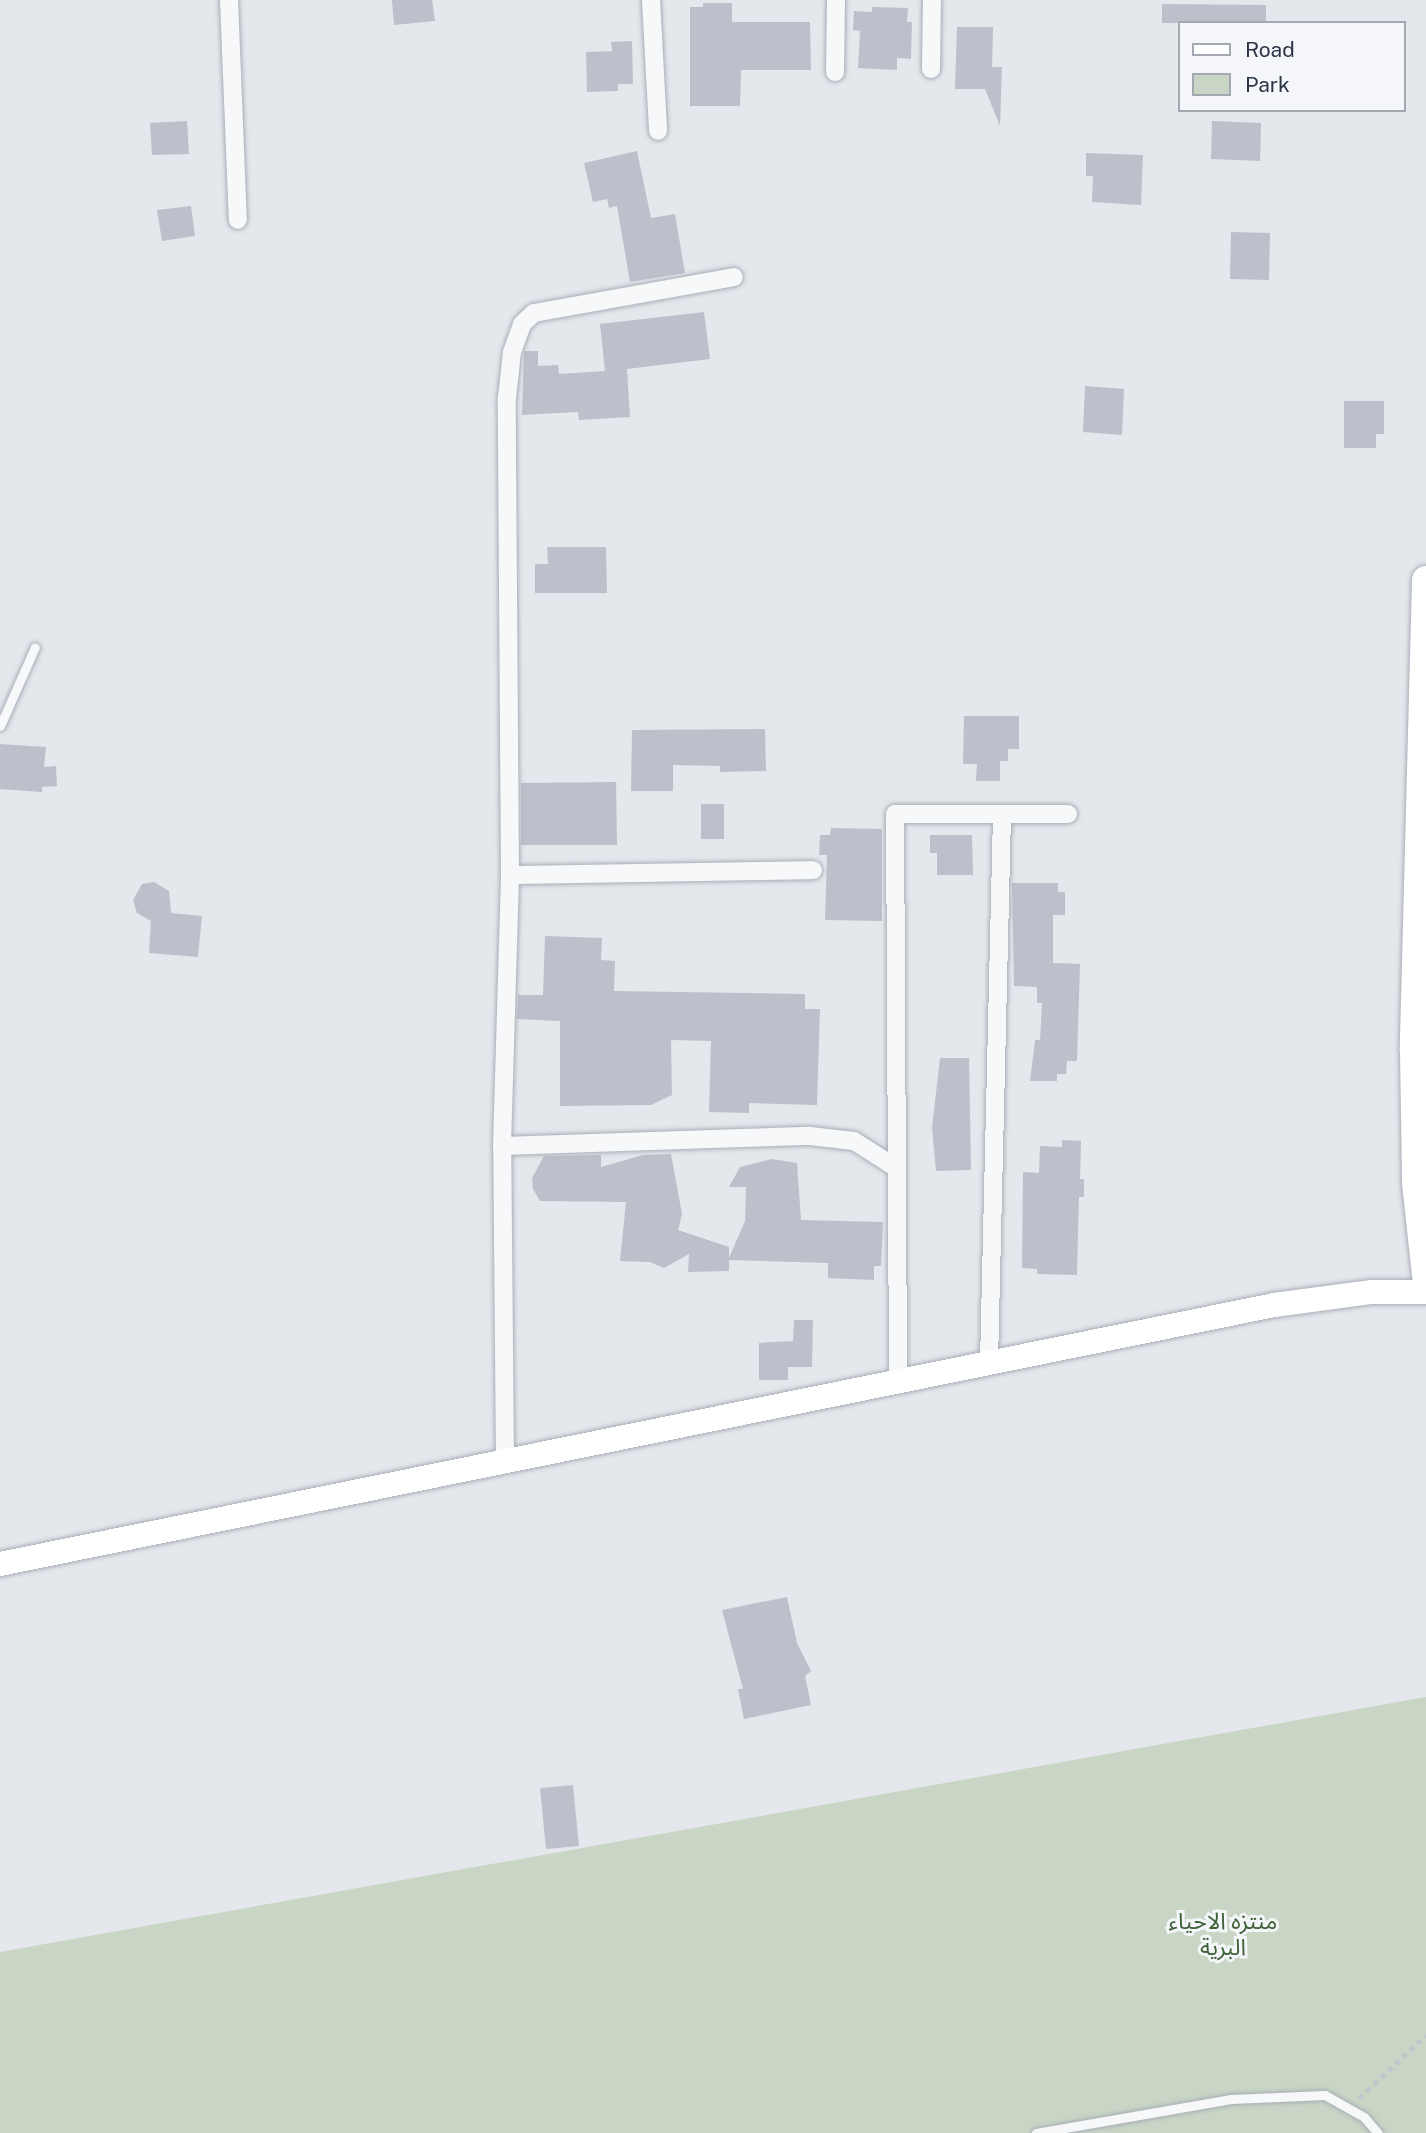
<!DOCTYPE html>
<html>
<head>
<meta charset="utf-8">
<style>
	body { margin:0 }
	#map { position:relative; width:1426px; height:2133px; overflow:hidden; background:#e4e7ec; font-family:"Public Sans","Noto Sans Arabic",sans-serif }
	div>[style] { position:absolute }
	.green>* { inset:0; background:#c9d6c5 }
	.building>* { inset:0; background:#bbc0ca }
	.path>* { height:4.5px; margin-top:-2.25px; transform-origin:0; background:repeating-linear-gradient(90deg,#c2c5cb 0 5px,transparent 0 10px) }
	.roads { filter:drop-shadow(0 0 2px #a9aeb7) drop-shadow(0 0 2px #a9aeb7) }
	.lane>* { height:9px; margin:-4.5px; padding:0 4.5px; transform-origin:4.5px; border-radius:4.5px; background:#f7f8fa }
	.street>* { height:18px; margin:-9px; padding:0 9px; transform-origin:9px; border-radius:9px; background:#f7f8fa }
	.secondary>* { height:24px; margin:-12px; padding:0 12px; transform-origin:12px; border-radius:12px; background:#fff }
	.primary>* { height:28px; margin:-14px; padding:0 14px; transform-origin:14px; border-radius:14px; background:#fff }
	span { translate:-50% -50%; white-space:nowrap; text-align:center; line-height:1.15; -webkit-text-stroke:6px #f4f6f9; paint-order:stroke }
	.park-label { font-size:23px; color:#3f6138 }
	.legend { position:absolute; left:1178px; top:21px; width:228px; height:91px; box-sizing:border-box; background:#f4f6f9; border:2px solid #a4a8b1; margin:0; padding:9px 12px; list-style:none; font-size:21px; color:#2b3445 }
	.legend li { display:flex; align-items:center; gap:14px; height:35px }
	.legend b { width:35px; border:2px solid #a4a8b1 }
</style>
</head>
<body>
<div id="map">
	<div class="green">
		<i style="clip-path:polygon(1426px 1697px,1426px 2133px,0 2133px,0 1952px)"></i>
	</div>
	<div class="building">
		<i style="clip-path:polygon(392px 0,432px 0,435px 21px,394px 25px)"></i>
		<i style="clip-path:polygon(703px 3px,732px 3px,732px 22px,810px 22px,811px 70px,741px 70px,740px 106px,690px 106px,690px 7px,703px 7px)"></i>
		<i style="clip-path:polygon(1162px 4px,1266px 5px,1266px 23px,1162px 23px)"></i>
		<i style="clip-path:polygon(872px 7px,908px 8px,907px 22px,912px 22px,911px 59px,897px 58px,897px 70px,858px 68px,860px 31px,853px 30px,854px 11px,872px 12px)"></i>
		<i style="clip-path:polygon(957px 27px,993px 27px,992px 67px,1002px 67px,1000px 126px,985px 89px,955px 89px)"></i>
		<i style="clip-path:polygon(632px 41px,633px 84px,618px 84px,618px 91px,587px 92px,586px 52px,612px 51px,611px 42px)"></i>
		<i style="clip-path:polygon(187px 121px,189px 154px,152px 155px,150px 123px)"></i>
		<i style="clip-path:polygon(1212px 121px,1261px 123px,1260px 161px,1211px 159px)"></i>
		<i style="clip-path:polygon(637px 151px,651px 218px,675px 214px,685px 273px,630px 282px,617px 206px,609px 208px,607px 199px,593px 202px,584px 163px)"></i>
		<i style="clip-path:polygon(1086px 153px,1143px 155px,1141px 205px,1092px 202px,1093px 176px,1086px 176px)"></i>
		<i style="clip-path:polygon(191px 206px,195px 236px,162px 241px,157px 210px)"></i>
		<i style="clip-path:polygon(1231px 232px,1270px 233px,1269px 280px,1230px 279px)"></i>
		<i style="clip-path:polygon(704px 312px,710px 359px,627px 369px,630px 417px,579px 420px,578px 412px,522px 415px,524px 351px,538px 351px,538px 366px,558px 365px,559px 374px,605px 371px,600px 324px)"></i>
		<i style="clip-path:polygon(1085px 386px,1124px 389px,1122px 435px,1083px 432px)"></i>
		<i style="clip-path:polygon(1344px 401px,1384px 401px,1384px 434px,1376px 434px,1376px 448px,1344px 448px)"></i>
		<i style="clip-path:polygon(547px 547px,606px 547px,607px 593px,535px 593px,535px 564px,548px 564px)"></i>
		<i style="clip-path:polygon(964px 716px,1019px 716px,1019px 749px,1008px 749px,1008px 761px,1000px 761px,1000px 781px,976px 781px,977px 764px,963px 764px)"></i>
		<i style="clip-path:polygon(765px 729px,766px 771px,720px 772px,720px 766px,673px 765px,673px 791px,631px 791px,632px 730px)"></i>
		<i style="clip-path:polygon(0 744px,46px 747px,44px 767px,56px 766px,57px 786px,42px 787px,42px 792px,0 789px)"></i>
		<i style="clip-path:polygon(616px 782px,617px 845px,521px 845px,521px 783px)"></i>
		<i style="clip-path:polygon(701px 804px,724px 804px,724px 839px,701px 839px)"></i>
		<i style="clip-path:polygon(831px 828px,882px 829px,882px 921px,825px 920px,827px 855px,819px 855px,820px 835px,830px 835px)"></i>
		<i style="clip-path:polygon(930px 835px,972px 835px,973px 875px,937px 875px,937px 853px,930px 853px)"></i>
		<i style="clip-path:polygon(154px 882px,169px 891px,171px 913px,202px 916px,198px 957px,149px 953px,151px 921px,137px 913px,133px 900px,142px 884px)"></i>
		<i style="clip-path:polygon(1012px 883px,1058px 883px,1058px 892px,1065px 892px,1065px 915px,1053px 915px,1053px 963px,1080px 964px,1077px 1061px,1067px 1061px,1066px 1074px,1057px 1074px,1057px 1081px,1030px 1081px,1035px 1040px,1040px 1040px,1042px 1003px,1037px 1003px,1037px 987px,1014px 986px)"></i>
		<i style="clip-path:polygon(545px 936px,602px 938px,601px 960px,615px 961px,614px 991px,805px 994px,805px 1009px,820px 1009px,817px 1105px,749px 1103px,749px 1113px,709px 1112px,711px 1041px,671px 1040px,672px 1095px,651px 1105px,560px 1106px,560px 1021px,517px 1019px,518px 995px,543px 995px)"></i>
		<i style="clip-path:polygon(940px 1058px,969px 1058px,971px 1170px,936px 1171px,932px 1128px)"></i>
		<i style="clip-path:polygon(1062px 1140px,1081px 1141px,1080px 1179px,1084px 1179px,1084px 1197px,1079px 1197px,1077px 1275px,1037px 1274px,1037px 1269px,1022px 1268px,1023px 1172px,1039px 1173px,1040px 1146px,1062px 1147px)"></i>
		<i style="clip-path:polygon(671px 1154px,682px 1214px,678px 1230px,729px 1247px,729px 1258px,745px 1221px,746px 1187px,729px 1187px,740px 1167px,772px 1159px,797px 1163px,801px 1220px,883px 1222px,881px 1266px,874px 1266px,874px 1280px,828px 1278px,828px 1263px,729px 1260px,729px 1271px,688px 1272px,689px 1254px,664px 1268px,650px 1262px,620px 1261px,626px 1202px,540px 1201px,533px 1189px,532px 1178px,544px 1156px,601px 1155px,601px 1167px,643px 1155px)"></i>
		<i style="clip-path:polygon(794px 1320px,813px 1320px,812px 1367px,788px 1367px,788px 1380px,759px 1380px,759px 1343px,793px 1341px)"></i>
		<i style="clip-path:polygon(787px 1597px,797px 1643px,811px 1671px,805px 1676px,811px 1705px,744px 1719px,738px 1689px,743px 1689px,722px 1610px)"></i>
		<i style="clip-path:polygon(573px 1785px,579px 1846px,546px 1849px,540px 1788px)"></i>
	</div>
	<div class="path">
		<i style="left:1359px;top:2098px;width:92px;rotate:-43.2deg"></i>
	</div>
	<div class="roads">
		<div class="lane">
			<i style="left:0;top:726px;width:86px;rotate:-66.1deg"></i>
			<i style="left:1036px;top:2133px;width:198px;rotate:-9.9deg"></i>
			<i style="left:1231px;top:2099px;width:94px;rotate:-2.4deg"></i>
			<i style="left:1325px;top:2095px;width:45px;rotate:29.4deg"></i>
			<i style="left:1364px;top:2117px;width:21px;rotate:49deg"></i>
		</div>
		<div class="street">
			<i style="left:229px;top:0;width:220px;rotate:87.7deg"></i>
			<i style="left:651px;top:0;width:131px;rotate:86.9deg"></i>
			<i style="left:931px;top:69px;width:69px;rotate:-89.2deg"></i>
			<i style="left:835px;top:72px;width:72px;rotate:-89.2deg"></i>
			<i style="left:510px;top:875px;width:303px;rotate:-0.9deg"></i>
			<i style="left:502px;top:1146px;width:308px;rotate:-1.9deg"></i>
			<i style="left:810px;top:1136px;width:44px;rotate:6.5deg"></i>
			<i style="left:854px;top:1141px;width:49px;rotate:32.4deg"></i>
			<i style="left:989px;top:1362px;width:546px;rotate:-88.64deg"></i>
			<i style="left:898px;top:1379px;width:565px;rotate:-90.3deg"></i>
			<i style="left:895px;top:814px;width:173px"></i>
			<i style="left:505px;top:1463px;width:317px;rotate:-90.5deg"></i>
			<i style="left:502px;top:1146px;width:271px;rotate:-88.3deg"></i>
			<i style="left:510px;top:875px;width:477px;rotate:-90.4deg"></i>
			<i style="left:507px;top:398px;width:46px;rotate:-83.8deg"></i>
			<i style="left:512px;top:352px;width:30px;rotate:-70deg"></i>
			<i style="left:522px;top:324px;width:16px;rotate:-43deg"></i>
			<i style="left:534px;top:313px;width:203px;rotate:-10.2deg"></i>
		</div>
		<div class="secondary">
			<i style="left:0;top:1564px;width:1300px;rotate:-11.49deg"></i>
			<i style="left:1274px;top:1305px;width:99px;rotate:-7.6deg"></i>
			<i style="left:1372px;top:1292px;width:54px"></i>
		</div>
		<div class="primary">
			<i style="left:1426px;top:580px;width:470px;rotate:91.5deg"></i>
			<i style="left:1414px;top:1050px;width:133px;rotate:89.1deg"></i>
			<i style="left:1416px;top:1183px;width:93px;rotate:83.8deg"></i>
		</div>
	</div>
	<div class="park-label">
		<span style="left:1223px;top:1934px">منتزه الاحياء<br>البرية</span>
	</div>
	<ul class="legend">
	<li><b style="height:9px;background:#fff"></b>Road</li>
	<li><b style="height:19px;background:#c9d6c5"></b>Park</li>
	</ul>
</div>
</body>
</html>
